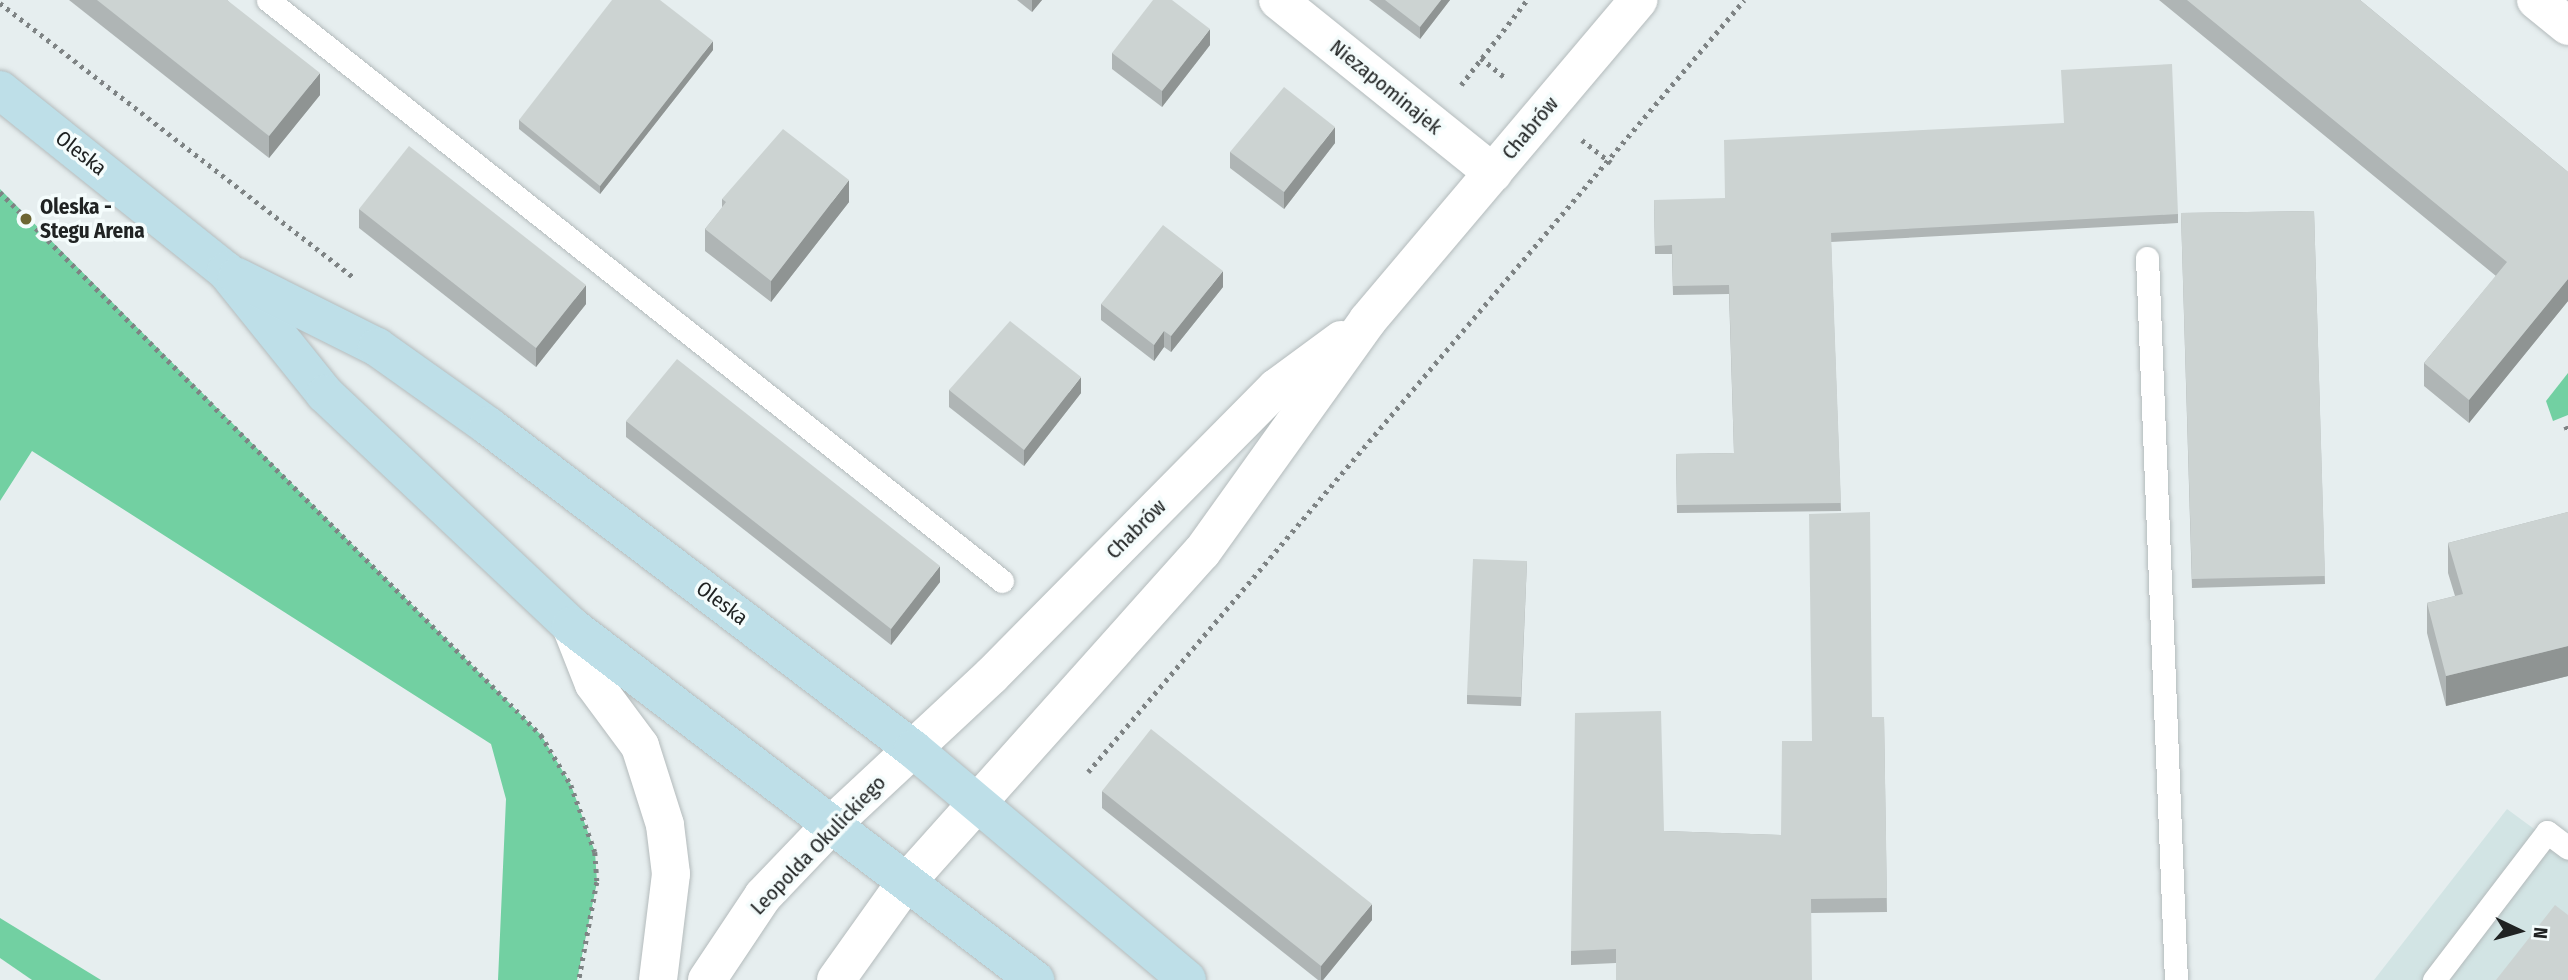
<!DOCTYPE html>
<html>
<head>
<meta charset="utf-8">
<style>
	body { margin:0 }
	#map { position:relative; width:2568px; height:980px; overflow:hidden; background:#e6eeef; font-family:"Fira Sans Condensed",sans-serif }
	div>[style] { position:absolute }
	.built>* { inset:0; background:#d2e4e4 }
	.green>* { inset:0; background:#72d0a2 }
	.path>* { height:4.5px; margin-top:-2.25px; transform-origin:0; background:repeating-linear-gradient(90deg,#7e8384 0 3.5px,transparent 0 8.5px) }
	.roads { filter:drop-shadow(0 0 2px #b4bbbc) drop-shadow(0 0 2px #b4bbbc) }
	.service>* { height:23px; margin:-11.5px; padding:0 11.5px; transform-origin:11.5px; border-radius:11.5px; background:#fff }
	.minor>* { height:38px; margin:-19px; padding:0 19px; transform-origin:19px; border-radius:19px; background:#fff }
	.tertiary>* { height:38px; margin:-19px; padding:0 19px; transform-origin:19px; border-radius:19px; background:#fff }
	.secondary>* { height:38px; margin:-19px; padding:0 19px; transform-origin:19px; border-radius:19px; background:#bedfe8 }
	.wall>* { inset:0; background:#afb5b5 }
	.shaded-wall>* { inset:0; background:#8f9493 }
	.building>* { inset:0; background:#ccd3d2 }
	.dots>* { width:19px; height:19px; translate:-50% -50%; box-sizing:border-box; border:4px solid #f4fcfc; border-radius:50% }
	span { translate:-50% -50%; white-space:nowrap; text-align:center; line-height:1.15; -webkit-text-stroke:7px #f4fcfc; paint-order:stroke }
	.street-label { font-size:21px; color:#202323 }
	.poi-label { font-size:21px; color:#202323; font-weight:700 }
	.left { translate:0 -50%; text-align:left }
	.north { position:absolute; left:2484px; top:896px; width:70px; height:70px; -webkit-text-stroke:5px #f4fcfc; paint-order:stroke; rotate:95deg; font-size:19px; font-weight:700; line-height:28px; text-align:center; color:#202323 }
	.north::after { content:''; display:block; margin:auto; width:24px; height:32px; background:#202323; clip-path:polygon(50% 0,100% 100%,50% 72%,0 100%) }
</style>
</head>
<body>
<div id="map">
	<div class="built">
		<i style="clip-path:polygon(2507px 809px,2568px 854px,2568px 980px,2374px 980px)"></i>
	</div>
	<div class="green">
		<i style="clip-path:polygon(0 189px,541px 735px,571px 785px,595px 852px,597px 882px,577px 980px,498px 980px,506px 799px,491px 744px,32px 451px,0 501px)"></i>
		<i style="clip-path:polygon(2568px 373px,2568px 415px,2553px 421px,2546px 401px)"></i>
		<i style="clip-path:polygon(0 918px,101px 980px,32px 980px,0 958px)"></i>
	</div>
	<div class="path">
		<i style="left:0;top:3px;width:447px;rotate:37.8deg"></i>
		<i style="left:1481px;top:58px;width:33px;rotate:39deg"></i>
		<i style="left:1461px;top:85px;width:108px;rotate:-52.2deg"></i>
		<i style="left:1582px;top:140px;width:37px;rotate:38deg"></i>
		<i style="left:0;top:192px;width:767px;rotate:45.11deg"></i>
		<i style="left:541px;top:735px;width:58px;rotate:59deg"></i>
		<i style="left:571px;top:785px;width:71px;rotate:70.3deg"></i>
		<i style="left:595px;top:852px;width:30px;rotate:86deg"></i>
		<i style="left:597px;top:882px;width:100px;rotate:100.4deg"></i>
		<i style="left:2566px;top:426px;width:5px;rotate:68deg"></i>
		<i style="left:1088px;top:772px;width:1013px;rotate:-49.64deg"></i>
	</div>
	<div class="roads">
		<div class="service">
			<i style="left:268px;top:0;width:936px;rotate:38.36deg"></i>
			<i style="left:2147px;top:258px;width:723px;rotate:87.7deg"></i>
			<i style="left:2434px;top:980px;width:186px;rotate:-52.6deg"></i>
			<i style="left:2547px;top:832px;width:26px;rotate:37deg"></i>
		</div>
		<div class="minor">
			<i style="left:1278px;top:0;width:276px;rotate:38.8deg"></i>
			<i style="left:2536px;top:0;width:41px;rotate:39.1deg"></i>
		</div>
		<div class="tertiary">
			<i style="left:571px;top:626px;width:62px;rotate:68.4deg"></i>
			<i style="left:594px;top:684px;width:77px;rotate:53.4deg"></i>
			<i style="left:640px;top:746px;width:83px;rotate:72.4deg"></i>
			<i style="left:665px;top:825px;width:49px;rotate:83deg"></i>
			<i style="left:671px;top:874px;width:107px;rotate:97deg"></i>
			<i style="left:707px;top:980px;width:101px;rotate:-56.3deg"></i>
			<i style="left:763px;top:896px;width:95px;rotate:-46.3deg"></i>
			<i style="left:829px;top:827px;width:221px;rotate:-43deg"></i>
			<i style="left:991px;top:676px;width:405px;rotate:-45.3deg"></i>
			<i style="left:1276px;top:388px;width:81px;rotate:-36.4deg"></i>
			<i style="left:836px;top:980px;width:115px;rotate:-54.5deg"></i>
			<i style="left:903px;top:886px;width:448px;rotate:-48.2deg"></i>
			<i style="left:1202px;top:552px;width:285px;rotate:-54.4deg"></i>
			<i style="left:1368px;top:320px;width:419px;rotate:-49.8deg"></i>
		</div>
		<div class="secondary">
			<i style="left:0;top:90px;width:290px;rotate:38.7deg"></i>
			<i style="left:226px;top:271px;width:158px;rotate:51.2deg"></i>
			<i style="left:325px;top:394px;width:338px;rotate:43.3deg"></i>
			<i style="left:571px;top:626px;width:584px;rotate:37.34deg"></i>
			<i style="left:237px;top:277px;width:157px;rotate:26.6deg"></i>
			<i style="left:377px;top:347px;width:136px;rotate:35.4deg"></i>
			<i style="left:488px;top:426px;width:534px;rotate:37.23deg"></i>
			<i style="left:913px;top:749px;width:358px;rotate:40.1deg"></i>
		</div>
	</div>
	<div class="wall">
		<i style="clip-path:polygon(69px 0,227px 0,320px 95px,269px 158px)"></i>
		<i style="clip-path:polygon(1017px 0,1042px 0,1032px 12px)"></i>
		<i style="clip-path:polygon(1369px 0,1450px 0,1420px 39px)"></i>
		<i style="clip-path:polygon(2159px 0,2360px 0,2568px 172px,2568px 301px,2469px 423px,2424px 386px,2424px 363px,2496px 276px)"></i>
		<i style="clip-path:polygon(1210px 45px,1162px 107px,1112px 69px,1112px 53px)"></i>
		<i style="clip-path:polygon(713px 50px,600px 194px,519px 129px,519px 120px)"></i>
		<i style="clip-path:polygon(1335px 143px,1284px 209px,1230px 168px,1230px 152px)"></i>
		<i style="clip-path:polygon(722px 199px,849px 202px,771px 302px,705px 251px,705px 229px,722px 208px)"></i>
		<i style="clip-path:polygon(1654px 200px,2178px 214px,2178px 223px,1831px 242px,1841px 511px,1677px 513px,1676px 454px,1734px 453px,1729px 294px,1673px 295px,1672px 254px,1655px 254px)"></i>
		<i style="clip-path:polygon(359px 209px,586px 304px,536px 367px,359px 228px)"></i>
		<i style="clip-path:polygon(2314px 211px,2325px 584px,2192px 588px,2181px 213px)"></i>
		<i style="clip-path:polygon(1223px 287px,1171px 352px,1164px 347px,1154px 361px,1101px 320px,1101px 304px)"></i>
		<i style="clip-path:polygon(949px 390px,1081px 393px,1024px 466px,949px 407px)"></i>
		<i style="clip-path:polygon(626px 421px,940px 582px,891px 645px,626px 437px)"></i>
		<i style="clip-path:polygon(2568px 512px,2568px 676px,2446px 706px,2427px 633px,2427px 603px,2455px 596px,2448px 573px,2448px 543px)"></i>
		<i style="clip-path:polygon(1527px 561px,1521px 706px,1467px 704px,1467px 695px)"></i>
		<i style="clip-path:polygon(1884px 717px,1887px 912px,1811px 913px,1616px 963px,1571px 965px,1571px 951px,1664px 831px,1781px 835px,1812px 741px)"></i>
		<i style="clip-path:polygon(1102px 791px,1372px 920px,1323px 980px,1318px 980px,1102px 808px)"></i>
	</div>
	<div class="shaded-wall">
		<i style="clip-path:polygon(1032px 0,1042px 0,1032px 12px)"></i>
		<i style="clip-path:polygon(1441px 0,1450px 0,1420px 39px,1420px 27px)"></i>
		<i style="clip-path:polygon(1210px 29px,1210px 45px,1162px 107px,1162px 91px)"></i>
		<i style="clip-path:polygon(713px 41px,713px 50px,600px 194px,600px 186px)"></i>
		<i style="clip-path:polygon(320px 73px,320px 95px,269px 158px,269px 136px)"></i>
		<i style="clip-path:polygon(1335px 127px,1335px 143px,1284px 209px,1284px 192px)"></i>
		<i style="clip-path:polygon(849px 180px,849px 202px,771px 302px,771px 281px)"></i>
		<i style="clip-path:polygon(1223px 271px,1223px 287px,1171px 352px,1171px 336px)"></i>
		<i style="clip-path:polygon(2568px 279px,2568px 301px,2469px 423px,2469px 400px)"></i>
		<i style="clip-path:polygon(586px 285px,586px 304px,536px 367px,536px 348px)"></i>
		<i style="clip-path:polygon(1164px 331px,1164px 347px,1154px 361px,1154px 345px)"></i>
		<i style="clip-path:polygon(1081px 377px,1081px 393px,1024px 466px,1024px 450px)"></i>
		<i style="clip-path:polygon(940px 566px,940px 582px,891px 645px,891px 629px)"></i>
		<i style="clip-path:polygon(2568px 646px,2568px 676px,2446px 706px,2446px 676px)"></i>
		<i style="clip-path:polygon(1372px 904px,1372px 920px,1323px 980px,1321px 980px,1321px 966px)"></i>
	</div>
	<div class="building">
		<i style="clip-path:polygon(97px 0,227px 0,320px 73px,269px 136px)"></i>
		<i style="clip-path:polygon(612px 0,660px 0,713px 41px,600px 186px,519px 120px)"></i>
		<i style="clip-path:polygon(1153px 0,1172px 0,1210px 29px,1162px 91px,1112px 53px)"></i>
		<i style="clip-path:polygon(1385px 0,1441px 0,1420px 27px)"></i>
		<i style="clip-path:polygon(2187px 0,2360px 0,2568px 172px,2568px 279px,2469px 400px,2424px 363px,2507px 262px)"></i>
		<i style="clip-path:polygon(2172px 64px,2178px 214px,1831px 233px,1841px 503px,1677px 505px,1676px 454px,1734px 453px,1729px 285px,1673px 286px,1672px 245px,1655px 246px,1654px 200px,1725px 198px,1724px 140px,2064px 123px,2061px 70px)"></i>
		<i style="clip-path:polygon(1284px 87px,1335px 127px,1284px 192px,1230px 152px)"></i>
		<i style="clip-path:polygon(783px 129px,849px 180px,771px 281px,705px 229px,726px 202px,722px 199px)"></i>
		<i style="clip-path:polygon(409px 146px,586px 285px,536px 348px,359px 209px)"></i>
		<i style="clip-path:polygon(2314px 211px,2325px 576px,2192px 579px,2181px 213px)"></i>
		<i style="clip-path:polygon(1163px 225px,1223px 271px,1171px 336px,1164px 331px,1154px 345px,1101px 304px)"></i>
		<i style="clip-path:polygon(1010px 321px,1081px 377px,1024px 450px,949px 390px)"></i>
		<i style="clip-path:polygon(677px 359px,940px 566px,891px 629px,626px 421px)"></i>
		<i style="clip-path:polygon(1870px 512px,1872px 717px,1884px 717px,1887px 898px,1811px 899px,1812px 980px,1616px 980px,1616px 949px,1571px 951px,1575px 713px,1661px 711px,1664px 831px,1781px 835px,1782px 741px,1812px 741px,1809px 514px)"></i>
		<i style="clip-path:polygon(2568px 512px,2568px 646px,2446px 676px,2427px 603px,2463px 594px,2448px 543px)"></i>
		<i style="clip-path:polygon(1473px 559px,1527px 561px,1521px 697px,1467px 695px)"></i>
		<i style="clip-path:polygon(1151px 729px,1372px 904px,1321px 966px,1102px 791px)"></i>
		<i style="clip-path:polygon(2555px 905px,2568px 915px,2568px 980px,2496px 980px)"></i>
	</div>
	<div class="dots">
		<i style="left:26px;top:219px;background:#6d6633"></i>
	</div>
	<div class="street-label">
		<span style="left:1386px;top:87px;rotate:39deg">Niezapominajek</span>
		<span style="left:1530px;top:128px;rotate:-50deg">Chabrów</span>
		<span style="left:81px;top:153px;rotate:38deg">Oleska</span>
		<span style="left:1136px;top:529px;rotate:-45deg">Chabrów</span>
		<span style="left:722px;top:603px;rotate:37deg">Oleska</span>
		<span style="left:818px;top:845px;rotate:-46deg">Leopolda Okulickiego</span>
	</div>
	<div class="poi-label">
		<span class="left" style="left:40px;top:219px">Oleska -<br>Stegu Arena</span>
	</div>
	<div class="north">N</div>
</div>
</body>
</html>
